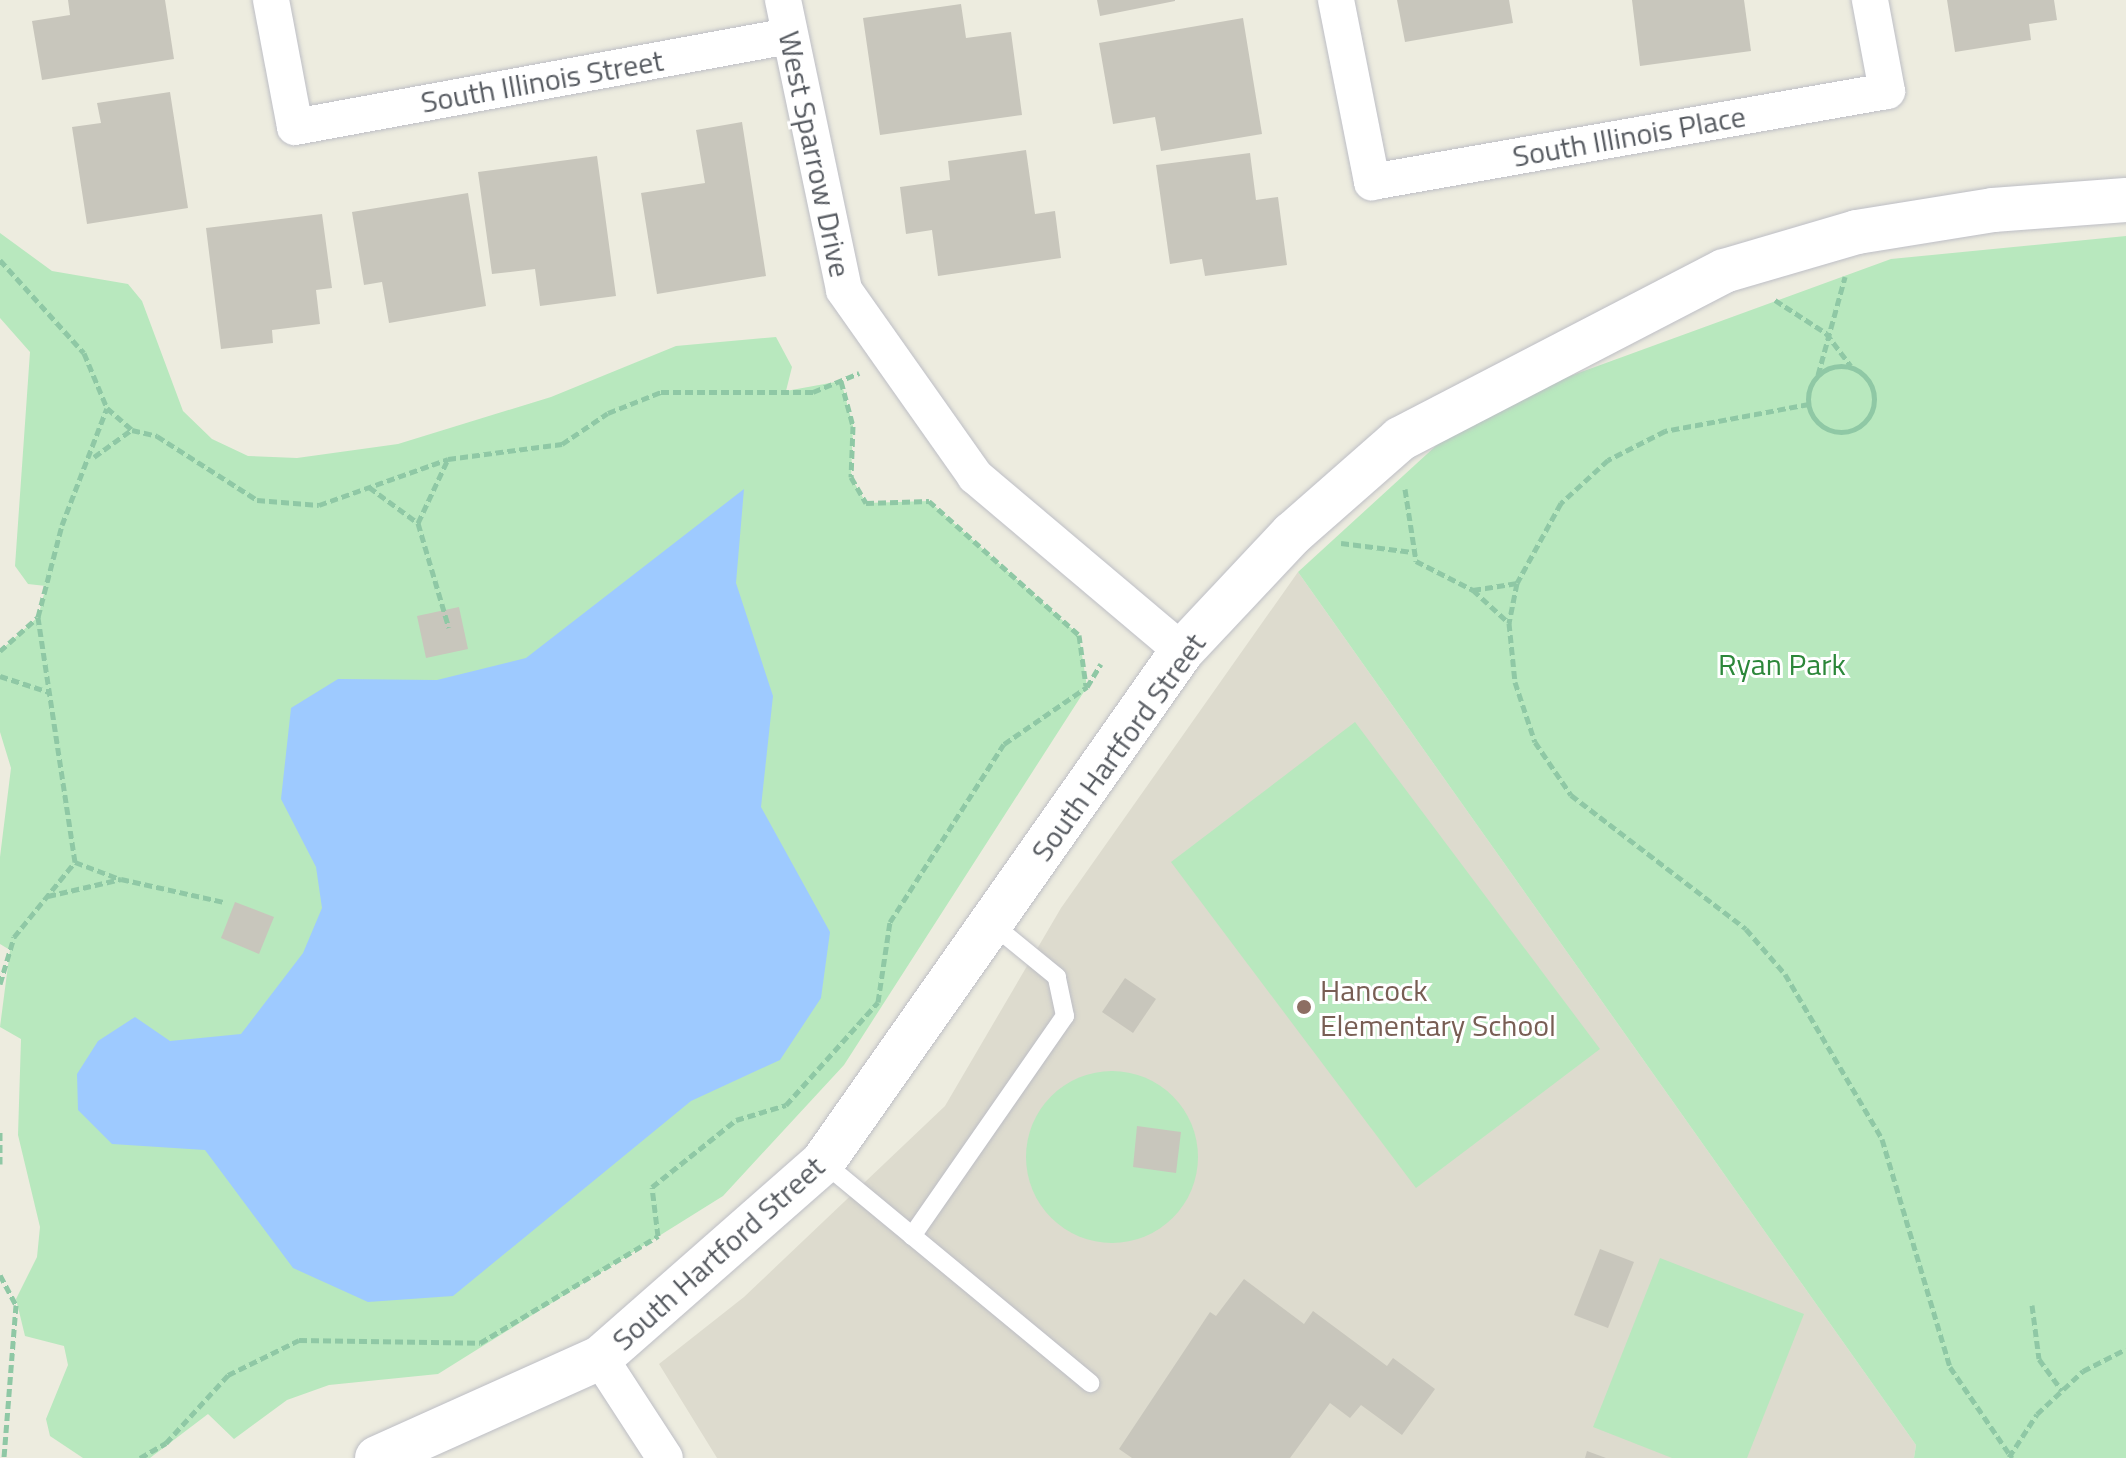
<!DOCTYPE html>
<html>
<head>
<meta charset="utf-8">
<style>
	body { margin:0 }
	#map { position:relative; width:2126px; height:1458px; overflow:hidden; background:#edecdf; font-family:"Titillium Web",sans-serif }
	div>[style] { position:absolute }
	.education>* { inset:0; background:#dddbce }
	.green>* { inset:0; background:#b8e8be }
	.round { border-radius:50% }
	.water>* { inset:0; background:#9ecaff }
	.building>* { inset:0; background:#c8c6bc }
	.path>* { height:5px; margin-top:-2.5px; transform-origin:0; background:repeating-linear-gradient(90deg,#8fc8a5 0 8px,transparent 0 12px) }
	.path>.ring { margin:-2.5px; padding:0; box-sizing:content-box; background:none; border:5px solid #8fc8a5; border-radius:50% }
	.roads { filter:drop-shadow(0 0 2px #bdbec5) drop-shadow(0 0 2px #bdbec5) }
	.lane>* { height:18px; margin:-9px; padding:0 9px; transform-origin:9px; border-radius:9px; background:#fff }
	.street>* { height:36px; margin:-18px; padding:0 18px; transform-origin:18px; border-radius:18px; background:#fff }
	.secondary>* { height:44px; margin:-22px; padding:0 22px; transform-origin:22px; border-radius:22px; background:#fff }
	.dots>* { width:22px; height:22px; translate:-50% -50%; box-sizing:border-box; border:4px solid #fff; border-radius:50% }
	span { translate:-50% -50%; white-space:nowrap; text-align:center; line-height:1.15; -webkit-text-stroke:6px #fff; paint-order:stroke }
	.street-label { font-size:30px; color:#585c62 }
	.park-label { font-size:30px; color:#2c873a }
	.education-label { font-size:30px; color:#785e54 }
	.left { translate:0 -50%; text-align:left }
</style>
</head>
<body>
<div id="map">
	<div class="education">
		<i style="clip-path:polygon(1298px 572px,1916px 1445px,1914px 1458px,717px 1458px,659px 1364px,744px 1297px,945px 1106px,1061px 908px)"></i>
	</div>
	<div class="green">
		<i style="clip-path:polygon(0 233px,52px 271px,128px 284px,142px 301px,183px 411px,212px 439px,248px 456px,297px 458px,398px 444px,551px 397px,676px 346px,776px 337px,792px 367px,786px 391px,841px 381px,853px 426px,851px 477px,866px 503px,929px 501px,1079px 635px,1087px 687px,844px 1065px,723px 1196px,438px 1374px,329px 1385px,287px 1400px,234px 1439px,208px 1414px,150px 1458px,83px 1458px,50px 1436px,46px 1419px,68px 1365px,64px 1346px,25px 1336px,16px 1299px,37px 1257px,40px 1227px,18px 1135px,21px 1039px,0 1027px,10px 950px,0 944px,0 857px,11px 768px,0 732px,0 651px,38px 617px,46px 586px,28px 584px,15px 566px,30px 352px,0 318px)"></i>
		<i style="clip-path:polygon(2126px 236px,2126px 1458px,1914px 1458px,1916px 1445px,1298px 572px,1439px 443px,1551px 383px,1891px 259px)"></i>
		<i style="clip-path:polygon(1355px 722px,1600px 1049px,1416px 1188px,1171px 862px)"></i>
		<i class="round" style="left:1026px;top:1071px;width:172px;height:172px"></i>
		<i style="clip-path:polygon(1660px 1258px,1804px 1314px,1747px 1458px,1672px 1458px,1593px 1427px)"></i>
	</div>
	<div class="water">
		<i style="clip-path:polygon(744px 489px,736px 583px,773px 696px,761px 807px,830px 932px,821px 998px,780px 1060px,691px 1101px,453px 1296px,368px 1302px,293px 1268px,205px 1150px,112px 1144px,78px 1110px,77px 1074px,98px 1041px,135px 1017px,170px 1041px,241px 1034px,303px 953px,322px 908px,316px 867px,281px 799px,291px 708px,338px 679px,437px 680px,526px 658px)"></i>
	</div>
	<div class="building">
		<i style="clip-path:polygon(68px 0,165px 0,174px 59px,42px 80px,32px 21px,70px 15px)"></i>
		<i style="clip-path:polygon(1097px 0,1175px 0,1175px 1px,1100px 16px)"></i>
		<i style="clip-path:polygon(1397px 0,1509px 0,1513px 23px,1405px 42px)"></i>
		<i style="clip-path:polygon(1632px 0,1744px 0,1751px 51px,1640px 66px)"></i>
		<i style="clip-path:polygon(1947px 0,2054px 0,2057px 20px,2029px 24px,2031px 40px,1955px 52px)"></i>
		<i style="clip-path:polygon(961px 4px,966px 38px,1011px 32px,1022px 115px,880px 135px,863px 18px)"></i>
		<i style="clip-path:polygon(1243px 18px,1262px 134px,1161px 151px,1155px 117px,1113px 124px,1099px 43px)"></i>
		<i style="clip-path:polygon(170px 92px,188px 208px,87px 224px,72px 127px,101px 123px,97px 103px)"></i>
		<i style="clip-path:polygon(742px 122px,766px 276px,657px 294px,641px 193px,705px 183px,696px 130px)"></i>
		<i style="clip-path:polygon(1026px 150px,1035px 214px,1055px 211px,1061px 258px,938px 276px,932px 230px,906px 234px,900px 187px,950px 180px,948px 161px)"></i>
		<i style="clip-path:polygon(1250px 153px,1256px 200px,1278px 197px,1287px 265px,1205px 276px,1202px 259px,1170px 264px,1156px 165px)"></i>
		<i style="clip-path:polygon(597px 156px,616px 296px,540px 306px,535px 269px,492px 274px,478px 172px)"></i>
		<i style="clip-path:polygon(468px 193px,486px 306px,389px 323px,382px 282px,364px 285px,352px 212px)"></i>
		<i style="clip-path:polygon(322px 214px,332px 288px,316px 290px,320px 324px,272px 330px,273px 343px,221px 349px,206px 228px)"></i>
		<i style="clip-path:polygon(459px 607px,468px 649px,426px 658px,417px 616px)"></i>
		<i style="clip-path:polygon(235px 902px,274px 917px,259px 954px,221px 938px)"></i>
		<i style="clip-path:polygon(1125px 978px,1156px 999px,1133px 1033px,1102px 1012px)"></i>
		<i style="clip-path:polygon(1137px 1126px,1181px 1132px,1176px 1173px,1133px 1167px)"></i>
		<i style="clip-path:polygon(1600px 1249px,1634px 1262px,1608px 1328px,1574px 1315px)"></i>
		<i style="clip-path:polygon(1244px 1279px,1304px 1324px,1313px 1311px,1387px 1366px,1393px 1358px,1435px 1389px,1402px 1435px,1361px 1405px,1350px 1418px,1330px 1403px,1290px 1458px,1132px 1458px,1119px 1449px,1210px 1312px,1216px 1316px)"></i>
		<i style="clip-path:polygon(1587px 1451px,1606px 1458px,1585px 1458px)"></i>
	</div>
	<div class="path">
		<i style="left:0;top:260px;width:125px;rotate:47.9deg"></i>
		<i style="left:84px;top:353px;width:60px;rotate:67.3deg"></i>
		<i style="left:107px;top:408px;width:33px;rotate:41deg"></i>
		<i style="left:132px;top:430px;width:26px;rotate:13deg"></i>
		<i style="left:157px;top:436px;width:119px;rotate:32.6deg"></i>
		<i style="left:257px;top:500px;width:62px;rotate:4.6deg"></i>
		<i style="left:319px;top:505px;width:137px;rotate:-19.6deg"></i>
		<i style="left:448px;top:459px;width:115px;rotate:-7.5deg"></i>
		<i style="left:562px;top:444px;width:55px;rotate:-34deg"></i>
		<i style="left:608px;top:413px;width:57px;rotate:-21.6deg"></i>
		<i style="left:661px;top:392px;width:152px"></i>
		<i style="left:813px;top:392px;width:50px;rotate:-22.4deg"></i>
		<i style="left:1775px;top:300px;width:61px;rotate:32.9deg"></i>
		<i style="left:1826px;top:333px;width:41px;rotate:52.9deg"></i>
		<i class="ring" style="left:1808px;top:366px;width:61px;height:61px"></i>
		<i style="left:1818px;top:375px;width:102px;rotate:-74.6deg"></i>
		<i style="left:841px;top:381px;width:47px;rotate:75.1deg"></i>
		<i style="left:853px;top:426px;width:51px;rotate:92.2deg"></i>
		<i style="left:851px;top:477px;width:30px;rotate:60deg"></i>
		<i style="left:866px;top:503px;width:63px;rotate:-1.8deg"></i>
		<i style="left:929px;top:501px;width:201px;rotate:41.8deg"></i>
		<i style="left:1079px;top:635px;width:51px;rotate:82.2deg"></i>
		<i style="left:1809px;top:404px;width:147px;rotate:169.4deg"></i>
		<i style="left:1665px;top:431px;width:64px;rotate:153deg"></i>
		<i style="left:1608px;top:460px;width:64px;rotate:137.5deg"></i>
		<i style="left:1561px;top:503px;width:91px;rotate:118.8deg"></i>
		<i style="left:1517px;top:583px;width:41px;rotate:101.3deg"></i>
		<i style="left:1509px;top:623px;width:59px;rotate:84.2deg"></i>
		<i style="left:1515px;top:682px;width:63px;rotate:71.6deg"></i>
		<i style="left:1535px;top:742px;width:64px;rotate:55.8deg"></i>
		<i style="left:1571px;top:795px;width:220px;rotate:37.4deg"></i>
		<i style="left:1746px;top:929px;width:60px;rotate:49.1deg"></i>
		<i style="left:1785px;top:974px;width:191px;rotate:59.5deg"></i>
		<i style="left:1882px;top:1139px;width:238px;rotate:73.4deg"></i>
		<i style="left:1950px;top:1367px;width:110px;rotate:55.7deg"></i>
		<i style="left:94px;top:457px;width:46px;rotate:-36.1deg"></i>
		<i style="left:369px;top:487px;width:61px;rotate:36.3deg"></i>
		<i style="left:418px;top:523px;width:109px;rotate:73.6deg"></i>
		<i style="left:1405px;top:489px;width:73px;rotate:81.3deg"></i>
		<i style="left:1416px;top:561px;width:64px;rotate:27deg"></i>
		<i style="left:1473px;top:590px;width:45px;rotate:-9deg"></i>
		<i style="left:418px;top:523px;width:71px;rotate:-64.9deg"></i>
		<i style="left:1341px;top:543px;width:72px;rotate:7.2deg"></i>
		<i style="left:1473px;top:590px;width:49px;rotate:42.5deg"></i>
		<i style="left:0;top:651px;width:50px;rotate:-41.7deg"></i>
		<i style="left:0;top:676px;width:52px;rotate:18.1deg"></i>
		<i style="left:75px;top:862px;width:48px;rotate:20.7deg"></i>
		<i style="left:48px;top:896px;width:75px;rotate:-13.1deg"></i>
		<i style="left:121px;top:879px;width:106px;rotate:12.6deg"></i>
		<i style="left:0;top:984px;width:49px;rotate:-73.4deg"></i>
		<i style="left:14px;top:937px;width:97px;rotate:-50.9deg"></i>
		<i style="left:75px;top:862px;width:248px;rotate:-98.6deg"></i>
		<i style="left:38px;top:617px;width:95px;rotate:-75.4deg"></i>
		<i style="left:62px;top:525px;width:125px;rotate:-69deg"></i>
		<i style="left:0;top:1132px;width:32px;rotate:90deg"></i>
		<i style="left:0;top:1275px;width:34px;rotate:62deg"></i>
		<i style="left:16px;top:1305px;width:153px;rotate:94.5deg"></i>
		<i style="left:2032px;top:1305px;width:54px;rotate:82.6deg"></i>
		<i style="left:2039px;top:1359px;width:39px;rotate:54deg"></i>
		<i style="left:2009px;top:1457px;width:51px;rotate:-56.9deg"></i>
		<i style="left:2037px;top:1414px;width:63px;rotate:-43.1deg"></i>
		<i style="left:2083px;top:1371px;width:48px;rotate:-27.1deg"></i>
		<i style="left:140px;top:1458px;width:30px;rotate:-30deg"></i>
		<i style="left:166px;top:1443px;width:92px;rotate:-47.6deg"></i>
		<i style="left:228px;top:1375px;width:79px;rotate:-26.2deg"></i>
		<i style="left:299px;top:1340px;width:181px;rotate:0.9deg"></i>
		<i style="left:480px;top:1343px;width:208px;rotate:-31deg"></i>
		<i style="left:658px;top:1236px;width:49px;rotate:-97deg"></i>
		<i style="left:652px;top:1187px;width:107px;rotate:-38.6deg"></i>
		<i style="left:736px;top:1120px;width:52px;rotate:-16.7deg"></i>
		<i style="left:786px;top:1105px;width:138px;rotate:-48.2deg"></i>
		<i style="left:878px;top:1002px;width:81px;rotate:-81.5deg"></i>
		<i style="left:890px;top:922px;width:211px;rotate:-57.4deg"></i>
		<i style="left:1004px;top:744px;width:101px;rotate:-34.5deg"></i>
		<i style="left:1087px;top:687px;width:27px;rotate:-59deg"></i>
	</div>
	<div class="roads">
		<div class="lane">
			<i style="left:823px;top:1162px;width:347px;rotate:39.6deg"></i>
			<i style="left:912px;top:1236px;width:268px;rotate:-55.2deg"></i>
			<i style="left:1065px;top:1016px;width:40px;rotate:-102deg"></i>
			<i style="left:1057px;top:977px;width:85px;rotate:-140.7deg"></i>
		</div>
		<div class="street">
			<i style="left:271px;top:0;width:129px;rotate:79.3deg"></i>
			<i style="left:295px;top:127px;width:502px;rotate:-10.44deg"></i>
			<i style="left:783px;top:0;width:296px;rotate:78.1deg"></i>
			<i style="left:844px;top:290px;width:228px;rotate:54.8deg"></i>
			<i style="left:975px;top:476px;width:271px;rotate:40.2deg"></i>
			<i style="left:1336px;top:0;width:186px;rotate:78.8deg"></i>
			<i style="left:1372px;top:182px;width:523px;rotate:-10.02deg"></i>
			<i style="left:1887px;top:91px;width:93px;rotate:-100.6deg"></i>
			<i style="left:600px;top:1358px;width:119px;rotate:57deg"></i>
		</div>
		<div class="secondary">
			<i style="left:377px;top:1458px;width:244px;rotate:-24.2deg"></i>
			<i style="left:600px;top:1358px;width:297px;rotate:-41.3deg"></i>
			<i style="left:823px;top:1162px;width:625px;rotate:-54.91deg"></i>
			<i style="left:1182px;top:651px;width:161px;rotate:-46.8deg"></i>
			<i style="left:1292px;top:534px;width:144px;rotate:-41.3deg"></i>
			<i style="left:1400px;top:439px;width:365px;rotate:-27.4deg"></i>
			<i style="left:1724px;top:271px;width:139px;rotate:-16.3deg"></i>
			<i style="left:1857px;top:232px;width:138px;rotate:-9.2deg"></i>
			<i style="left:1993px;top:210px;width:133px;rotate:-4.3deg"></i>
		</div>
	</div>
	<div class="dots">
		<i style="left:1304px;top:1007px;background:#8d6e63"></i>
	</div>
	<div class="street-label">
		<span style="left:542px;top:81px;rotate:-10deg">South Illinois Street</span>
		<span style="left:1629px;top:136px;rotate:-10deg">South Illinois Place</span>
		<span style="left:815px;top:154px;rotate:78deg">West Sparrow Drive</span>
		<span style="left:1118px;top:747px;rotate:-54deg">South Hartford Street</span>
		<span style="left:718px;top:1253px;rotate:-42deg">South Hartford Street</span>
	</div>
	<div class="park-label">
		<span style="left:1782px;top:664px">Ryan Park</span>
	</div>
	<div class="education-label">
		<span class="left" style="left:1320px;top:1007px">Hancock<br>Elementary School</span>
	</div>
</div>
</body>
</html>
